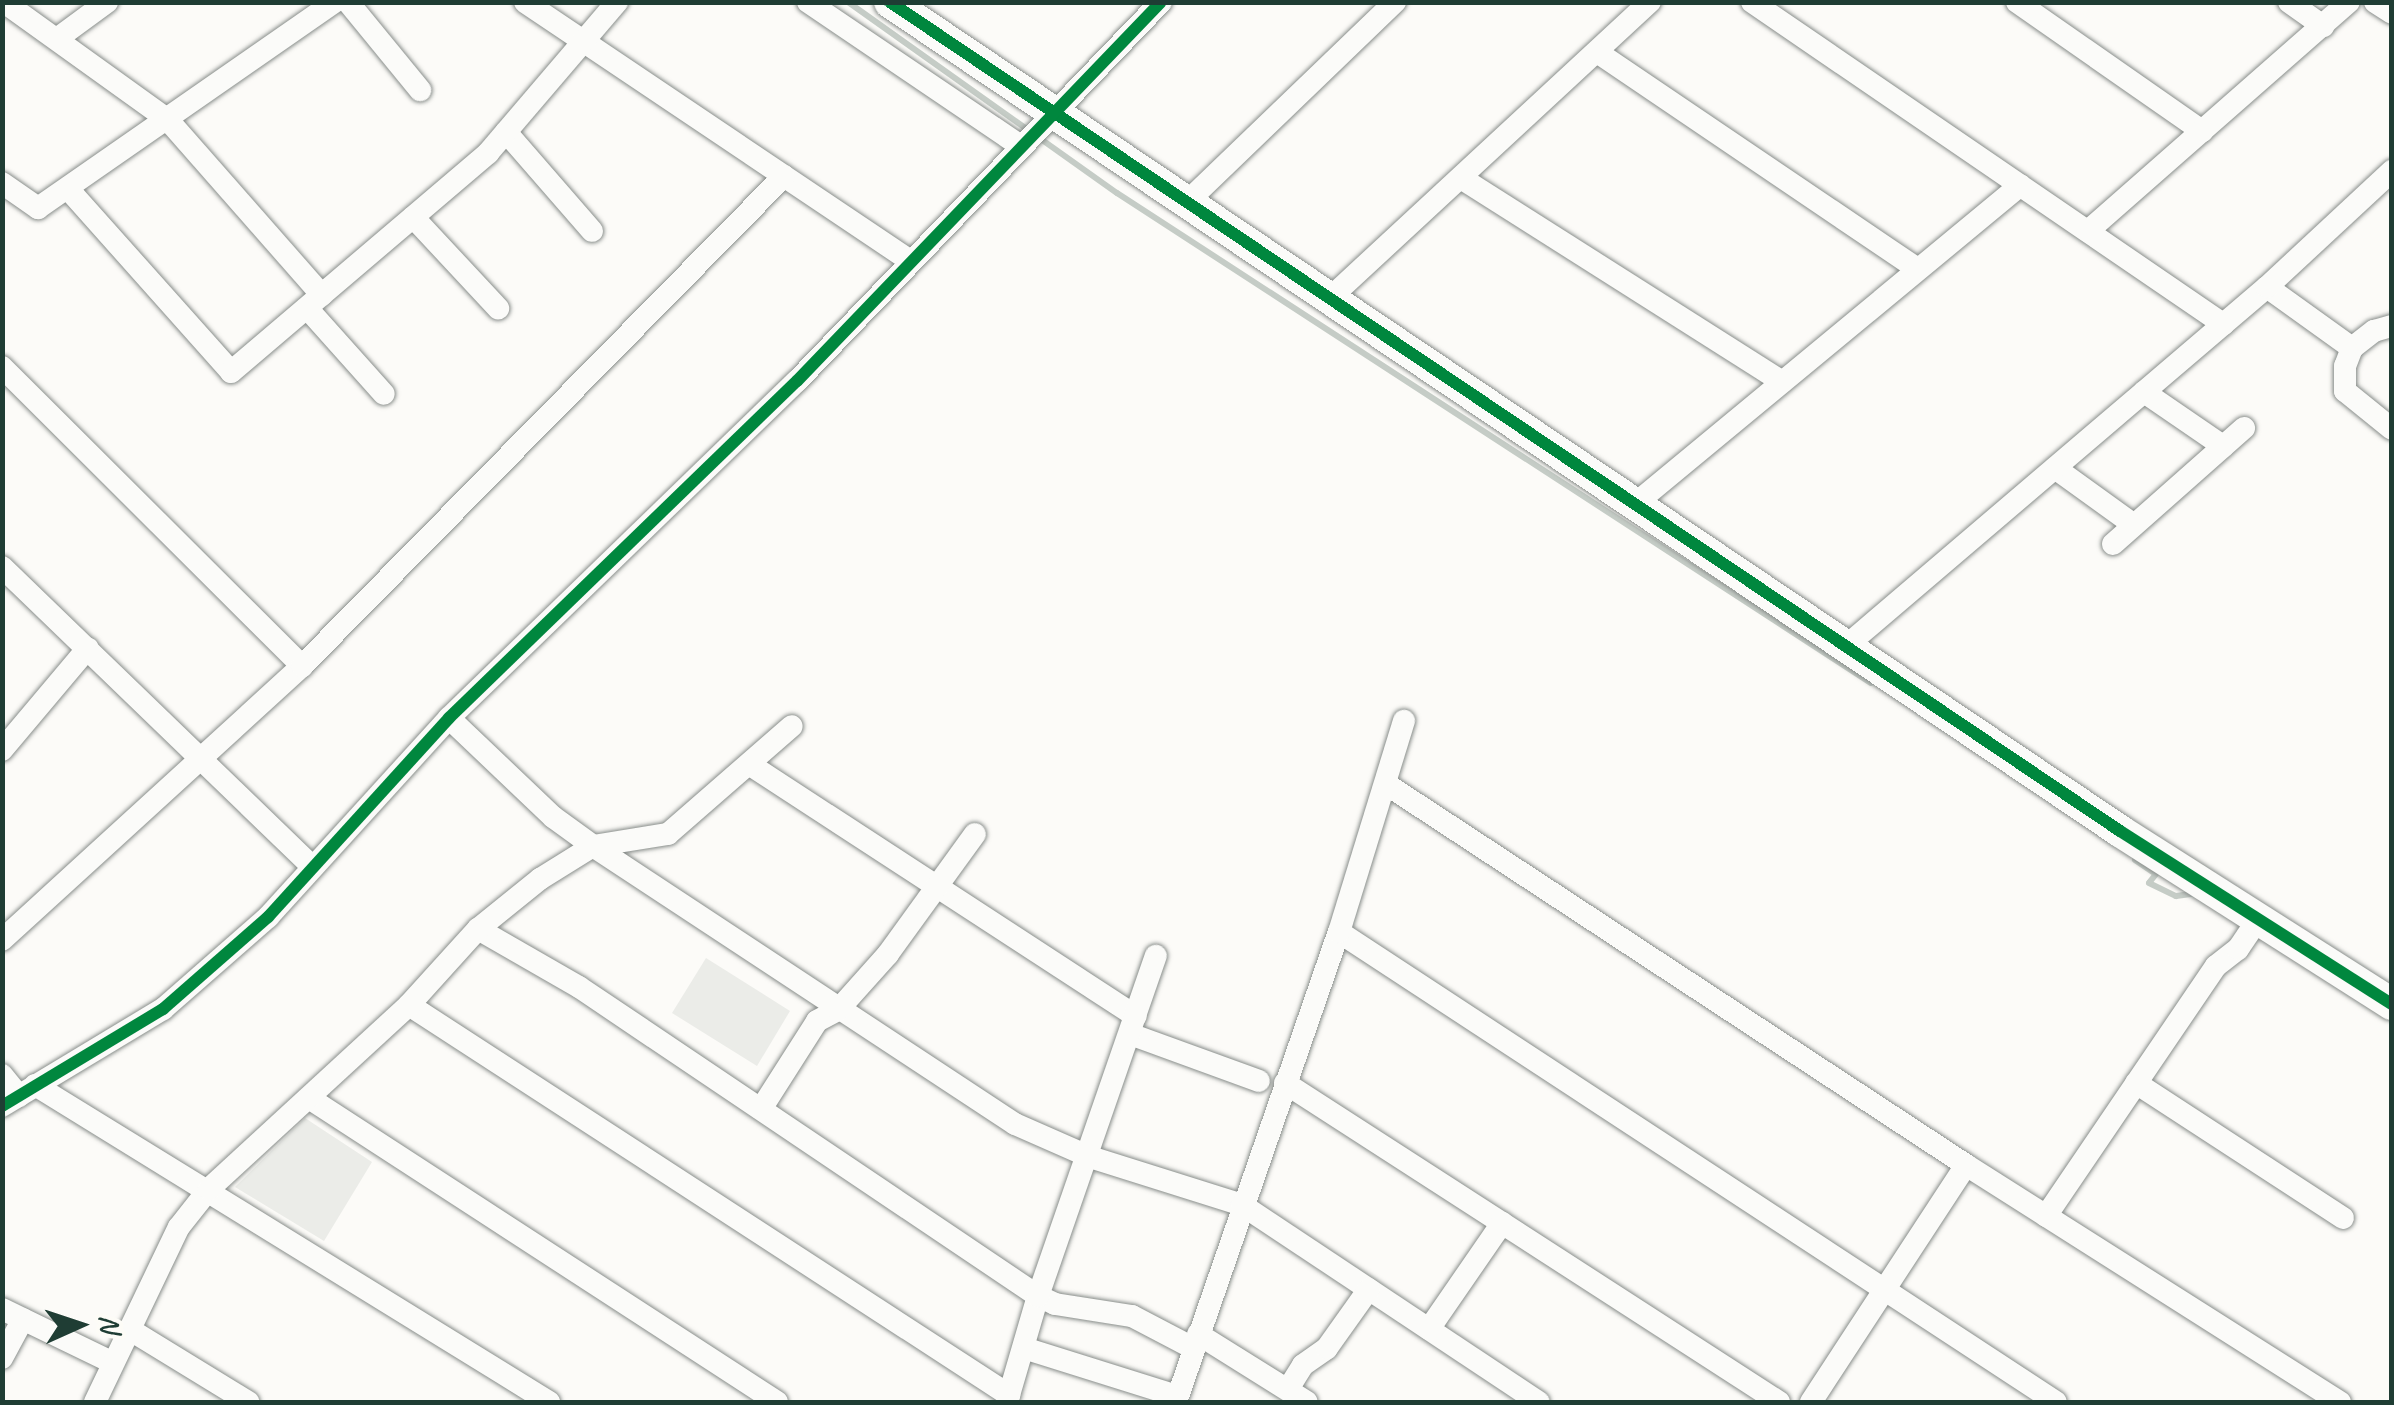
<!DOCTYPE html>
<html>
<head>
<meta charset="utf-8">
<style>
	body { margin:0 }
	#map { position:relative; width:2394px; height:1405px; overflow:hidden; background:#fcfbf8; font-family:Caveat,sans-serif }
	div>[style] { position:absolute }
	.green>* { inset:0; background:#ebece8 }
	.stream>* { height:6px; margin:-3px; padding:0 3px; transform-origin:3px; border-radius:3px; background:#c5ccc6 }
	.roads { filter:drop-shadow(0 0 2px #888d8a) drop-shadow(0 0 2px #888d8a) }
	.street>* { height:22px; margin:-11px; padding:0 11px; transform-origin:11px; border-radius:11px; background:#fbfbf9 }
	.secondary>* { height:32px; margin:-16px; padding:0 16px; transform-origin:16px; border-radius:16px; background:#fbfbf9 }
	.cycleway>* { height:12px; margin:-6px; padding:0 6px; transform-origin:6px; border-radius:6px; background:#00873e }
	span { translate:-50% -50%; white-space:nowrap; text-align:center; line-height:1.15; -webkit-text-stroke:9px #fdfcf7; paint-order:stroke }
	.frame { position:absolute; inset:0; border:5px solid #1f3d34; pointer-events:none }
	.north { position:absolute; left:30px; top:1275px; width:100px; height:100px; -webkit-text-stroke:8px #fdfcf7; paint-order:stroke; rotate:87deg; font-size:28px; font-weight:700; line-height:40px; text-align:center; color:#1f3d34 }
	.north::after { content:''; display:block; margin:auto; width:35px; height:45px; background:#1f3d34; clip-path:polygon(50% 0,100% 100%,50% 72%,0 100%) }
</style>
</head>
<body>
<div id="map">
	<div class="green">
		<i style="clip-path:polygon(706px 958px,790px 1011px,757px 1066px,672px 1013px)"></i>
		<i style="clip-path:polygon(305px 1118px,372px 1162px,324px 1241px,235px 1187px)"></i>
	</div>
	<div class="stream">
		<i style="left:848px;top:2px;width:330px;rotate:35.4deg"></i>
		<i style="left:1117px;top:193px;width:899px;rotate:33.02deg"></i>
		<i style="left:2135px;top:860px;width:25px;rotate:34deg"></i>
		<i style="left:2156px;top:874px;width:11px;rotate:128deg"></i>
		<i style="left:2149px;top:883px;width:30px;rotate:26deg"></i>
		<i style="left:2176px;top:896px;width:15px;rotate:-8deg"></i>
	</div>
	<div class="roads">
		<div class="street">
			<i style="left:4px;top:2px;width:202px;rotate:35.7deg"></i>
			<i style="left:168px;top:120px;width:233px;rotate:48.7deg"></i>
			<i style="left:348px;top:2px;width:114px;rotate:50.7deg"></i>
			<i style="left:525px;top:2px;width:465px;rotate:33.9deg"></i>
			<i style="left:808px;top:2px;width:257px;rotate:34.1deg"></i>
			<i style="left:1752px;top:2px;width:571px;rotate:34.36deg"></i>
			<i style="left:2017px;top:2px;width:226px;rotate:34.9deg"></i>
			<i style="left:2289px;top:2px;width:42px;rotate:35.2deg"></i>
			<i style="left:2375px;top:2px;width:20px;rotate:33deg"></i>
			<i style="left:58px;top:38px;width:61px;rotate:-36.3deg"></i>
			<i style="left:1597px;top:52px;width:387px;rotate:34.1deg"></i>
			<i style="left:506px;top:132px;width:131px;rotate:49deg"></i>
			<i style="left:1461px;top:178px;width:380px;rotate:32.4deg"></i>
			<i style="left:2px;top:183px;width:44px;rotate:34.8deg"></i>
			<i style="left:38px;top:208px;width:361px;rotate:-34.8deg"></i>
			<i style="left:70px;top:191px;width:242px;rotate:48.3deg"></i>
			<i style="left:231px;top:372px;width:338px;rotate:-40.4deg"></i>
			<i style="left:488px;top:153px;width:199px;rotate:-49.5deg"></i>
			<i style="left:1187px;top:202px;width:289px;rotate:-43.9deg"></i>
			<i style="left:413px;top:217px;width:125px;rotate:47deg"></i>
			<i style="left:2088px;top:231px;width:347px;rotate:-41.3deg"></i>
			<i style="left:2267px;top:287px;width:105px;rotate:35.7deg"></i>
			<i style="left:2352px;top:348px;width:28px;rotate:-38deg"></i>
			<i style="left:2374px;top:331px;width:19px;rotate:-16deg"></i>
			<i style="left:1330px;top:298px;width:436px;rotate:-42.8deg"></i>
			<i style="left:307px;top:308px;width:115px;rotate:48.2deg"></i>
			<i style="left:2352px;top:348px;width:19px;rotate:111deg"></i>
			<i style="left:2345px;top:366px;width:25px;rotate:90deg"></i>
			<i style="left:2345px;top:391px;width:60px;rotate:39deg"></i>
			<i style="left:2px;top:367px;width:424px;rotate:44.9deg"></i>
			<i style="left:2144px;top:392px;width:96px;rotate:34.4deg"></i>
			<i style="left:2055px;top:468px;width:97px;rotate:35.8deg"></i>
			<i style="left:1635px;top:504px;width:500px;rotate:-39.6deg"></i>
			<i style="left:2113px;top:544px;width:175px;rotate:-41.5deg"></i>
			<i style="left:2px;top:567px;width:432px;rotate:44deg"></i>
			<i style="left:1846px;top:646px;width:553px;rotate:-40.46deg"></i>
			<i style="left:2267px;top:287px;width:171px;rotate:-42.9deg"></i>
			<i style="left:449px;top:718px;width:144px;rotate:43.6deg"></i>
			<i style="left:553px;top:817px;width:49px;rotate:35.9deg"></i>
			<i style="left:593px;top:846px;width:505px;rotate:33.38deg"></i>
			<i style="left:1015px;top:1124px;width:82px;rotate:23.7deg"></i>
			<i style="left:1090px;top:1157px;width:159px;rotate:17.5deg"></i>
			<i style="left:1242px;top:1205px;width:356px;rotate:33.6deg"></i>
			<i style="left:2px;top:750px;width:133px;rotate:-49.9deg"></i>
			<i style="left:752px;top:766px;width:458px;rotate:33.1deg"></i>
			<i style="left:1386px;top:784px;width:694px;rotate:33.3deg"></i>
			<i style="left:1966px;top:1165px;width:443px;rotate:32.4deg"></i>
			<i style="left:478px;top:929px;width:116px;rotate:29.9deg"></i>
			<i style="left:579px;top:987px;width:553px;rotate:33.95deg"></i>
			<i style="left:1038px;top:1296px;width:19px;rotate:25deg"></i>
			<i style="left:1055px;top:1304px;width:78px;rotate:8.9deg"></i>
			<i style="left:1132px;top:1316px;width:69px;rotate:27.7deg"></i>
			<i style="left:1339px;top:932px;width:857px;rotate:33.25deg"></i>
			<i style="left:2px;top:940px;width:406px;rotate:-42.4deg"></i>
			<i style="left:302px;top:666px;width:687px;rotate:-45.47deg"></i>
			<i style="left:409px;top:1005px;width:716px;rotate:33.02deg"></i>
			<i style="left:1130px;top:1034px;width:137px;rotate:20deg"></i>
			<i style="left:2px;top:1075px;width:27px;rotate:51deg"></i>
			<i style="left:1285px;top:1083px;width:588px;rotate:32.85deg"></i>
			<i style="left:2136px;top:1083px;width:247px;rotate:33.1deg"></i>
			<i style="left:35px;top:1085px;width:604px;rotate:31.66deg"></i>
			<i style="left:309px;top:1098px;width:558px;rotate:33.01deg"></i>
			<i style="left:2px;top:1106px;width:188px;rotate:-31.1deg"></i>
			<i style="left:163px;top:1009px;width:140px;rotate:-41.2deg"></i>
			<i style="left:268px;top:917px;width:269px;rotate:-47.7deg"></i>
			<i style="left:449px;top:718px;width:484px;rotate:-44.1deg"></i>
			<i style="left:797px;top:381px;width:525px;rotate:-46.16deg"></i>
			<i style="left:761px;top:1109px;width:104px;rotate:-57.5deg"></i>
			<i style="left:817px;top:1021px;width:24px;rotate:-28deg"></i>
			<i style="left:838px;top:1010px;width:75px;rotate:-48.2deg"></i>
			<i style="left:888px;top:954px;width:148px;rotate:-54.1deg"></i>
			<i style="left:2046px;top:1216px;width:302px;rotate:-55.8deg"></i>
			<i style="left:2216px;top:966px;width:28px;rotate:-38deg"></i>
			<i style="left:2238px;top:949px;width:36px;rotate:-56deg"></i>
			<i style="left:2px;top:1309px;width:123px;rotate:25.9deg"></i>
			<i style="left:129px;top:1329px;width:140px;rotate:31.5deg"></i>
			<i style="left:1429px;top:1329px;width:129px;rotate:-55.4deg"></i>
			<i style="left:1198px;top:1334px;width:128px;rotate:32deg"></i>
			<i style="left:1027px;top:1349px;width:157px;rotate:17.4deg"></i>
			<i style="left:2px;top:1358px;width:44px;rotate:-61.7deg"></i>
			<i style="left:1288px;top:1389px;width:28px;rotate:-58deg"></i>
			<i style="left:1303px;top:1365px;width:29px;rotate:-35deg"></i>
			<i style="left:1327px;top:1348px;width:72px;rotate:-54.6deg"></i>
			<i style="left:95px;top:1402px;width:194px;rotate:-64.4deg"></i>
			<i style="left:179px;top:1227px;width:48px;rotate:-51.7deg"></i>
			<i style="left:209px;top:1189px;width:272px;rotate:-42.6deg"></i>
			<i style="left:409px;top:1005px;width:103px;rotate:-47.8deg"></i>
			<i style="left:478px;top:929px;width:80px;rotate:-38.9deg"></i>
			<i style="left:540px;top:879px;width:62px;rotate:-31.9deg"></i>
			<i style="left:593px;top:846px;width:76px;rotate:-9.1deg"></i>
			<i style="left:668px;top:834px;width:164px;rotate:-41.1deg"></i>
			<i style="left:1007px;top:1402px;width:110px;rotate:-73.7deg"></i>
			<i style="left:1038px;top:1296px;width:360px;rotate:-70.9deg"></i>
			<i style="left:1176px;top:1402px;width:497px;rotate:-70.9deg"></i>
			<i style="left:1339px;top:932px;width:221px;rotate:-72.9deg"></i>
			<i style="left:1811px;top:1402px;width:283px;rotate:-56.8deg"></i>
		</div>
		<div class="secondary">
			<i style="left:890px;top:2px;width:1483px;rotate:33.98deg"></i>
			<i style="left:2120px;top:831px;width:322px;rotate:32.5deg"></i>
		</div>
	</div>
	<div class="cycleway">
		<i style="left:890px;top:2px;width:1483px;rotate:33.98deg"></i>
		<i style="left:2120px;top:831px;width:322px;rotate:32.5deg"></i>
		<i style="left:2px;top:1106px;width:188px;rotate:-31.1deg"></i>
		<i style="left:163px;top:1009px;width:140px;rotate:-41.2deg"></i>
		<i style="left:268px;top:917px;width:269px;rotate:-47.7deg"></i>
		<i style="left:449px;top:718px;width:484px;rotate:-44.1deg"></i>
		<i style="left:797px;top:381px;width:525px;rotate:-46.16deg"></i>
	</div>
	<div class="frame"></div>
	<div class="north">N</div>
</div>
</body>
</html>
